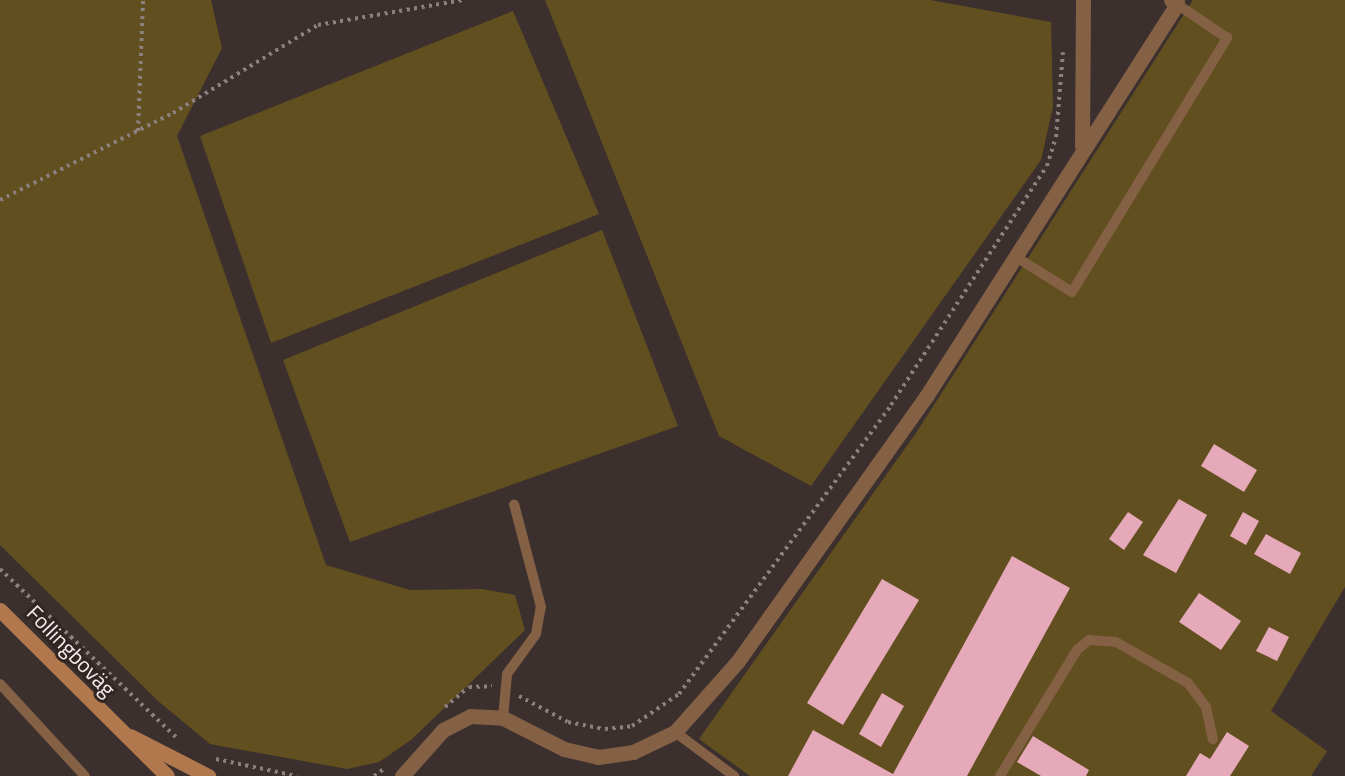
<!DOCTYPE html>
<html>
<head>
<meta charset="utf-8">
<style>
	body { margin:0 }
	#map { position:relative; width:1345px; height:776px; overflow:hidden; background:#3c302e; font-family:"Titillium Web",sans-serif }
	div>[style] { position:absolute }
	.green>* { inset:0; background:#624f20 }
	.building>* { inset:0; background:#e6a9ba }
	.path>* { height:4px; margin-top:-2px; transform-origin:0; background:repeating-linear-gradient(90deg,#8b807e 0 3px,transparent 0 7.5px) }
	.service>* { height:10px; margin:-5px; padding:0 5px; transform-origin:5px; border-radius:5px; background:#846045 }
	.minor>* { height:15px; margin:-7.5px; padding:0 7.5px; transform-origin:7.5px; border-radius:7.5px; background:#846045 }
	.secondary>* { height:15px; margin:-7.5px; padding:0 7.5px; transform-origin:7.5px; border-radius:7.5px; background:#b0784c }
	span { translate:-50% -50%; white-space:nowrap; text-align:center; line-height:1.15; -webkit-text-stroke:6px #322624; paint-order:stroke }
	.street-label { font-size:22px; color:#f4ecea }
</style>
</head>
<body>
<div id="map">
	<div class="green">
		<i style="clip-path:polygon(0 0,211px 0,222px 48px,177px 136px,326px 565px,410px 590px,482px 589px,515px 595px,525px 630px,411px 740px,379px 762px,347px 769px,210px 744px,158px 701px,0 545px)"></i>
		<i style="clip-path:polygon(545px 0,930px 0,1051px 22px,1053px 107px,1041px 160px,811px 486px,719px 436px)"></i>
		<i style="clip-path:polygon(1193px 0,1345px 0,1345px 587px,1271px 711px,1327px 751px,1311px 776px,750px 776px,699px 739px,918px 430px)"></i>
		<i style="clip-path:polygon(513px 11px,599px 214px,271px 343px,200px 136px)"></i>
		<i style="clip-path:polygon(602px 230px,678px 426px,350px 542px,283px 360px)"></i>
	</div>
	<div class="building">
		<i style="clip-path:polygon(1214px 444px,1257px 470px,1244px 492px,1201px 466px)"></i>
		<i style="clip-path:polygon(1179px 499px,1207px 515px,1176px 573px,1143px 555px)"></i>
		<i style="clip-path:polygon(1128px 512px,1143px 522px,1124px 550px,1109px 539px)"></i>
		<i style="clip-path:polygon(1243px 512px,1259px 521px,1246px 545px,1230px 536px)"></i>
		<i style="clip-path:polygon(1266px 534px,1301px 553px,1290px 574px,1254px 554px)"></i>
		<i style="clip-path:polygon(1012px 556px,1070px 588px,967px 776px,788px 776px,813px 730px,893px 774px)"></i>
		<i style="clip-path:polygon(882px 579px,919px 600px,843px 725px,807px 703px)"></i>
		<i style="clip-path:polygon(1199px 593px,1241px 621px,1221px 650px,1179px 622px)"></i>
		<i style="clip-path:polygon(1269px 627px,1289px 637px,1277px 661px,1256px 651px)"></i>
		<i style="clip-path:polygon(882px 693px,904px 706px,881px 747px,859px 734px)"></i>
		<i style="clip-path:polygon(1227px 732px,1249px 746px,1230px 776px,1186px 776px,1200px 753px,1210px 759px)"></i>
		<i style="clip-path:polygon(1033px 736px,1089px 770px,1086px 776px,1041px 776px,1017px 762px)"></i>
	</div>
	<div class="path">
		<i style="left:138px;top:131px;width:131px;rotate:-87.8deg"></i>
		<i style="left:0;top:200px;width:194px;rotate:-26.7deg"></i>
		<i style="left:173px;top:113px;width:170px;rotate:-31.3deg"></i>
		<i style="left:318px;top:25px;width:147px;rotate:-9.8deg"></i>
		<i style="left:0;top:569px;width:246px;rotate:43.7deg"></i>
		<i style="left:519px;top:696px;width:55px;rotate:28deg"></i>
		<i style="left:568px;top:722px;width:38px;rotate:11deg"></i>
		<i style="left:605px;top:729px;width:27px;rotate:-6deg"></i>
		<i style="left:632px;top:726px;width:57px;rotate:-34.2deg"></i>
		<i style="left:679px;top:694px;width:358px;rotate:-53.7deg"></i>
		<i style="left:891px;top:405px;width:285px;rotate:-56.9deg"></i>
		<i style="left:1047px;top:166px;width:30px;rotate:-73deg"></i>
		<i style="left:1056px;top:137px;width:85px;rotate:-85.3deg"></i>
		<i style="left:445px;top:707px;width:31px;rotate:-40deg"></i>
		<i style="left:469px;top:687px;width:23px;rotate:-2deg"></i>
		<i style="left:216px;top:759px;width:83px;rotate:11.9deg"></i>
		<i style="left:374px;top:776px;width:14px;rotate:-36deg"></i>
	</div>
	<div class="service">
		<i style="left:1016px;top:257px;width:66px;rotate:32deg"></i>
		<i style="left:1072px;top:292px;width:298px;rotate:-58.6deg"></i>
		<i style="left:1227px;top:38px;width:60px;rotate:-145.8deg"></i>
		<i style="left:1177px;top:4px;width:5px;rotate:-53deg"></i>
		<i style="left:0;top:684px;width:125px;rotate:47.3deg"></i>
		<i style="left:503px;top:718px;width:44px;rotate:-84.8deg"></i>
		<i style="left:507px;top:674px;width:49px;rotate:-54.1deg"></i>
		<i style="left:536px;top:634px;width:27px;rotate:-80deg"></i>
		<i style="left:541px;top:607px;width:106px;rotate:-104.7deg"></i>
		<i style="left:675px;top:732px;width:74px;rotate:36.7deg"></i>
		<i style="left:1000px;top:776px;width:148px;rotate:-58.6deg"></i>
		<i style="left:1077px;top:650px;width:16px;rotate:-40deg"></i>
		<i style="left:1089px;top:640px;width:27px;rotate:4deg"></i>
		<i style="left:1116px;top:642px;width:83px;rotate:29.7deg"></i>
		<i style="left:1188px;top:683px;width:30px;rotate:53deg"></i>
		<i style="left:1206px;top:707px;width:33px;rotate:78deg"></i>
	</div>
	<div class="minor">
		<i style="left:1082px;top:146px;width:146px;rotate:-89.6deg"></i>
		<i style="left:402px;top:776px;width:62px;rotate:-48.3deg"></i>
		<i style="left:443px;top:730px;width:30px;rotate:-27deg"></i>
		<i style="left:470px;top:716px;width:33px;rotate:3deg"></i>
		<i style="left:503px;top:718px;width:68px;rotate:26.9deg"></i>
		<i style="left:564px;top:749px;width:35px;rotate:13deg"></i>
		<i style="left:598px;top:757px;width:35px;rotate:-8deg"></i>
		<i style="left:633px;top:752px;width:47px;rotate:-25.5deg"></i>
		<i style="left:675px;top:732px;width:95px;rotate:-48.4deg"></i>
		<i style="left:738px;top:661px;width:326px;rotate:-54.6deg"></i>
		<i style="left:927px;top:395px;width:464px;rotate:-57.4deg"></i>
		<i style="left:1177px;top:4px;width:7px;rotate:-146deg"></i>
	</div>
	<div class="secondary">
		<i style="left:0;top:610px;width:235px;rotate:44.8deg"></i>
		<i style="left:130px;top:736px;width:88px;rotate:27.1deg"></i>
	</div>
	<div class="street-label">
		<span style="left:71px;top:651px;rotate:46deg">Follingboväg</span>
	</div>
</div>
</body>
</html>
